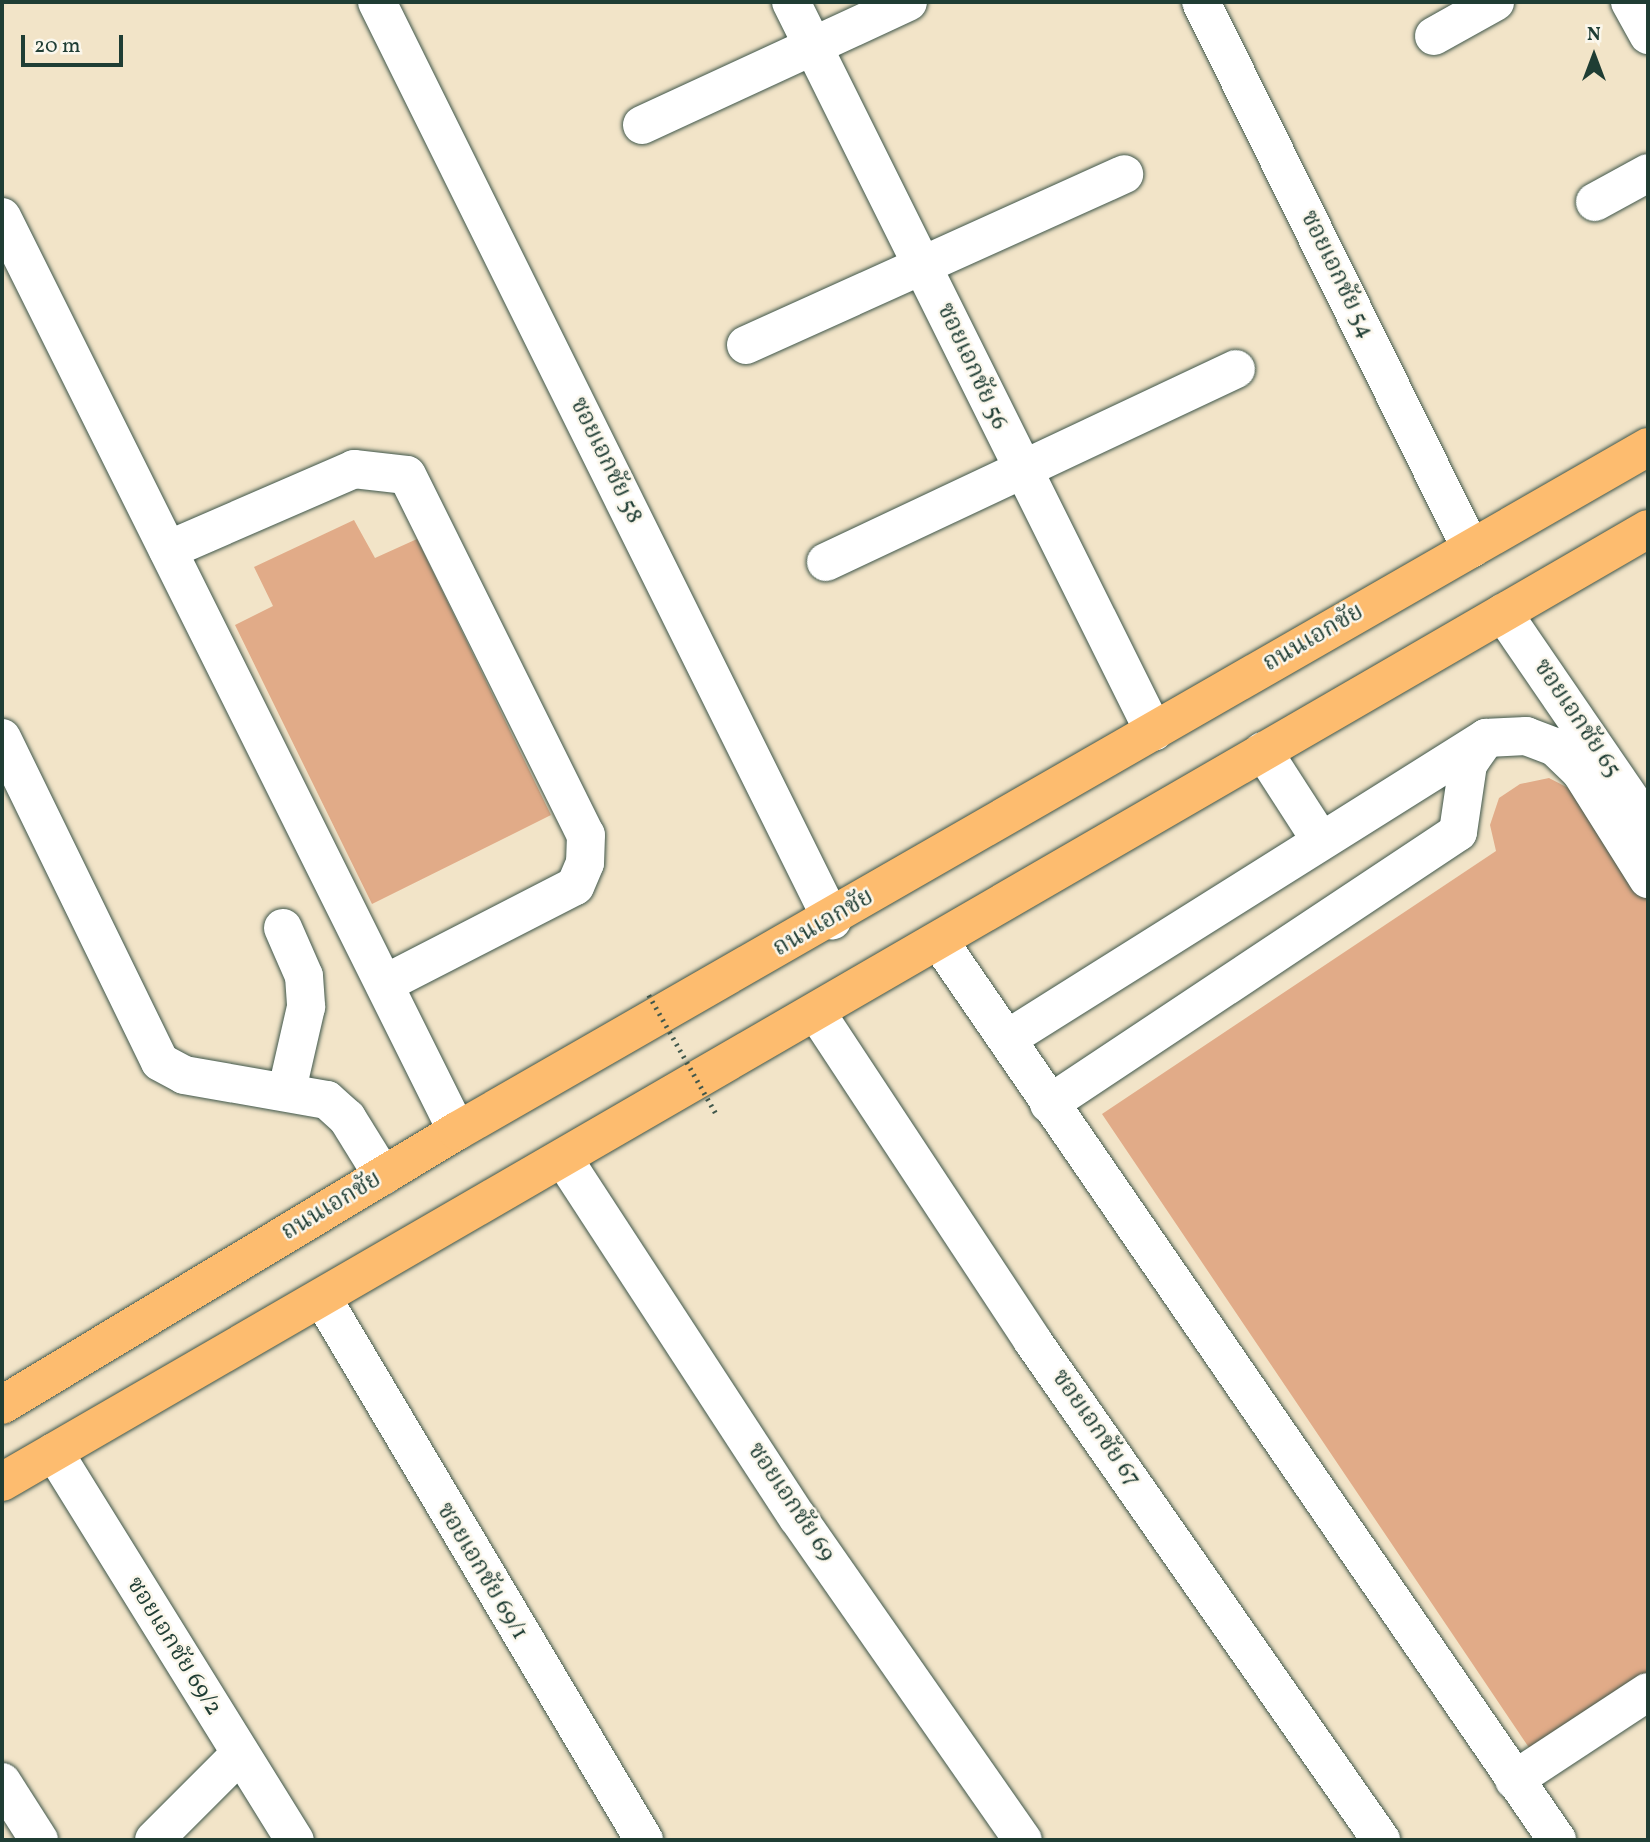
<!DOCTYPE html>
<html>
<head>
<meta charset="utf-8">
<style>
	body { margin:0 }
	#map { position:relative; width:1650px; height:1842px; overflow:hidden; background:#f2e4c8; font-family:Vollkorn,"Noto Serif Thai",serif }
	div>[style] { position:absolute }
	.building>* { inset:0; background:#e1ab88 }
	.roads { filter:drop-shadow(0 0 2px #3f564a) drop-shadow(0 0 2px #3f564a) }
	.minor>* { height:38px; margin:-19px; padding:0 19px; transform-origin:19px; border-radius:19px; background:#fff }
	.major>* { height:38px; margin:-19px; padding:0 19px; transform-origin:19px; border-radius:19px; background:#fdbc6f }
	.path-bridge>* { height:4.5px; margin-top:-2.25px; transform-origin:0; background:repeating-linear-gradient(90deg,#3f564a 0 2px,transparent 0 7px) }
	span { translate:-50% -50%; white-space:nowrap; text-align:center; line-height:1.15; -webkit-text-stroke:5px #fbf7ec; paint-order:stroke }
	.street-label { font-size:24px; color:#1f3d34 }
	.frame { position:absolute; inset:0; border:4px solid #1f3d34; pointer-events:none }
	.north { position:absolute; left:1559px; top:21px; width:70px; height:70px; -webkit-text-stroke:5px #fbf7ec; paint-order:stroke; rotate:0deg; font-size:19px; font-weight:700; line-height:28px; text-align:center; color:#1f3d34 }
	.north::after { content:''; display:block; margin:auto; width:24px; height:32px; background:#1f3d34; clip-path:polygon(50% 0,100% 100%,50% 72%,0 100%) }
	.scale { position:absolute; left:21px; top:35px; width:102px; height:32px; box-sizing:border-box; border:4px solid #1f3d34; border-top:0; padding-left:9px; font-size:21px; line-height:24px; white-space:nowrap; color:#1f3d34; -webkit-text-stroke:5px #fbf7ec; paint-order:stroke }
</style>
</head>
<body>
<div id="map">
	<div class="building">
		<i style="clip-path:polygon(354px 520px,375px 558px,417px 539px,551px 815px,372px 904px,235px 625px,273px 606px,254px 567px)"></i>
		<i style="clip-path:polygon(1549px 778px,1578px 793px,1648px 890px,1648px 1680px,1534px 1755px,1102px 1114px,1496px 851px,1490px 825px,1499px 798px,1520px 784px)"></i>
	</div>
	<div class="roads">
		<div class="minor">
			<i style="left:377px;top:2px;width:1025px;rotate:63.64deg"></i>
			<i style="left:791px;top:2px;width:815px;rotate:63.56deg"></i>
			<i style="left:1201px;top:2px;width:610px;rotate:63.73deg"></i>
			<i style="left:1630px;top:2px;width:38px;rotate:61deg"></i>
			<i style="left:1434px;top:36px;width:70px;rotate:-29.1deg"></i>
			<i style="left:642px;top:125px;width:293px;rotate:-24.8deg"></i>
			<i style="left:1595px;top:202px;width:60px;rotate:-28.7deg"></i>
			<i style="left:2px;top:217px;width:1021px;rotate:63.54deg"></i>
			<i style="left:746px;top:345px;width:415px;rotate:-24.3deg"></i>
			<i style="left:168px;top:550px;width:203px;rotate:-23.5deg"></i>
			<i style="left:354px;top:469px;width:53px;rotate:6.5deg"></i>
			<i style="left:407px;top:475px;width:402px;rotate:63.6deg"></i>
			<i style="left:586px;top:835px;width:28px;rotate:92deg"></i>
			<i style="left:585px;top:863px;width:25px;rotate:113deg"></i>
			<i style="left:575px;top:886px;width:212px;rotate:152.8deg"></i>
			<i style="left:826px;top:562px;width:453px;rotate:-25.2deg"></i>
			<i style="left:1503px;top:613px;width:257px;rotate:55.6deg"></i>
			<i style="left:2px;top:738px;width:360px;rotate:64deg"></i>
			<i style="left:160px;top:1062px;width:27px;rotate:28deg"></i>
			<i style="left:184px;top:1075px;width:145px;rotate:9.9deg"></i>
			<i style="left:327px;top:1100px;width:27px;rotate:42deg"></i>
			<i style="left:347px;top:1118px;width:68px;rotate:58.2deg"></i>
			<i style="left:1263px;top:751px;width:103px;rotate:57.2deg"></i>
			<i style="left:283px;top:928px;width:52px;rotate:66.4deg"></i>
			<i style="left:304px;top:976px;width:31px;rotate:86deg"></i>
			<i style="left:306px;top:1007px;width:85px;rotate:102.9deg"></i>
			<i style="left:939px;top:941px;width:1091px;rotate:55.49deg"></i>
			<i style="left:816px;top:1012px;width:393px;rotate:56.6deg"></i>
			<i style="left:1032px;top:1340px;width:610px;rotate:55.08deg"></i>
			<i style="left:1007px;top:1039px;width:566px;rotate:-32.14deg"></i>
			<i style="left:1486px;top:738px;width:40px;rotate:-2.9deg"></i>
			<i style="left:1526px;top:736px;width:31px;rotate:21deg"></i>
			<i style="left:1555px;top:747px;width:35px;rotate:44deg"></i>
			<i style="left:1580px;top:771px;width:128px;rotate:57.8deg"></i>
			<i style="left:1049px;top:1104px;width:491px;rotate:-33.6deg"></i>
			<i style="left:1458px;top:832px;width:69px;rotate:-81.6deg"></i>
			<i style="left:1468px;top:764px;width:32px;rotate:-55deg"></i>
			<i style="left:565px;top:1161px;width:426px;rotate:56.9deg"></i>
			<i style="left:798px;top:1518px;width:393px;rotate:55.1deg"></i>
			<i style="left:324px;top:1301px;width:627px;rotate:59.3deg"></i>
			<i style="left:54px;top:1452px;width:457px;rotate:58.2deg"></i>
			<i style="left:1514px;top:1780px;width:160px;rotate:-33.3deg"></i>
			<i style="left:2px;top:1782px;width:69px;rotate:57.5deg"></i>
			<i style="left:154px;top:1840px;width:122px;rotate:-45deg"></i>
		</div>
		<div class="major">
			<i style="left:2px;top:1405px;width:531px;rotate:-31.06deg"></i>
			<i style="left:457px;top:1131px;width:1373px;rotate:-29.87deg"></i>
			<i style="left:2px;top:1482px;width:1902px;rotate:-30.07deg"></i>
		</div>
	</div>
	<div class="path-bridge">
		<i style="left:649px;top:995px;width:138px;rotate:60.5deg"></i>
	</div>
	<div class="street-label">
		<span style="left:1336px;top:275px;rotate:64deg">ซอยเอกชัย 54</span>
		<span style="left:971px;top:367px;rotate:65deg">ซอยเอกชัย 56</span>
		<span style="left:605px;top:461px;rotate:64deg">ซอยเอกชัย 58</span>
		<span style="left:1314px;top:639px;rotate:-30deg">ถนนเอกชัย</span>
		<span style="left:1576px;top:719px;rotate:56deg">ซอยเอกชัย 65</span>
		<span style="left:824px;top:924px;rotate:-30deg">ถนนเอกชัย</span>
		<span style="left:332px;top:1207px;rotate:-31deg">ถนนเอกชัย</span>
		<span style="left:1095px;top:1429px;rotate:55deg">ซอยเอกชัย 67</span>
		<span style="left:790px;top:1503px;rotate:56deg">ซอยเอกชัย 69</span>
		<span style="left:481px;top:1572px;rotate:59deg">ซอยเอกชัย 69/1</span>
		<span style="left:173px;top:1647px;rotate:58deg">ซอยเอกชัย 69/2</span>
	</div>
	<div class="frame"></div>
	<div class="north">N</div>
	<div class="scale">20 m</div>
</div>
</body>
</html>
